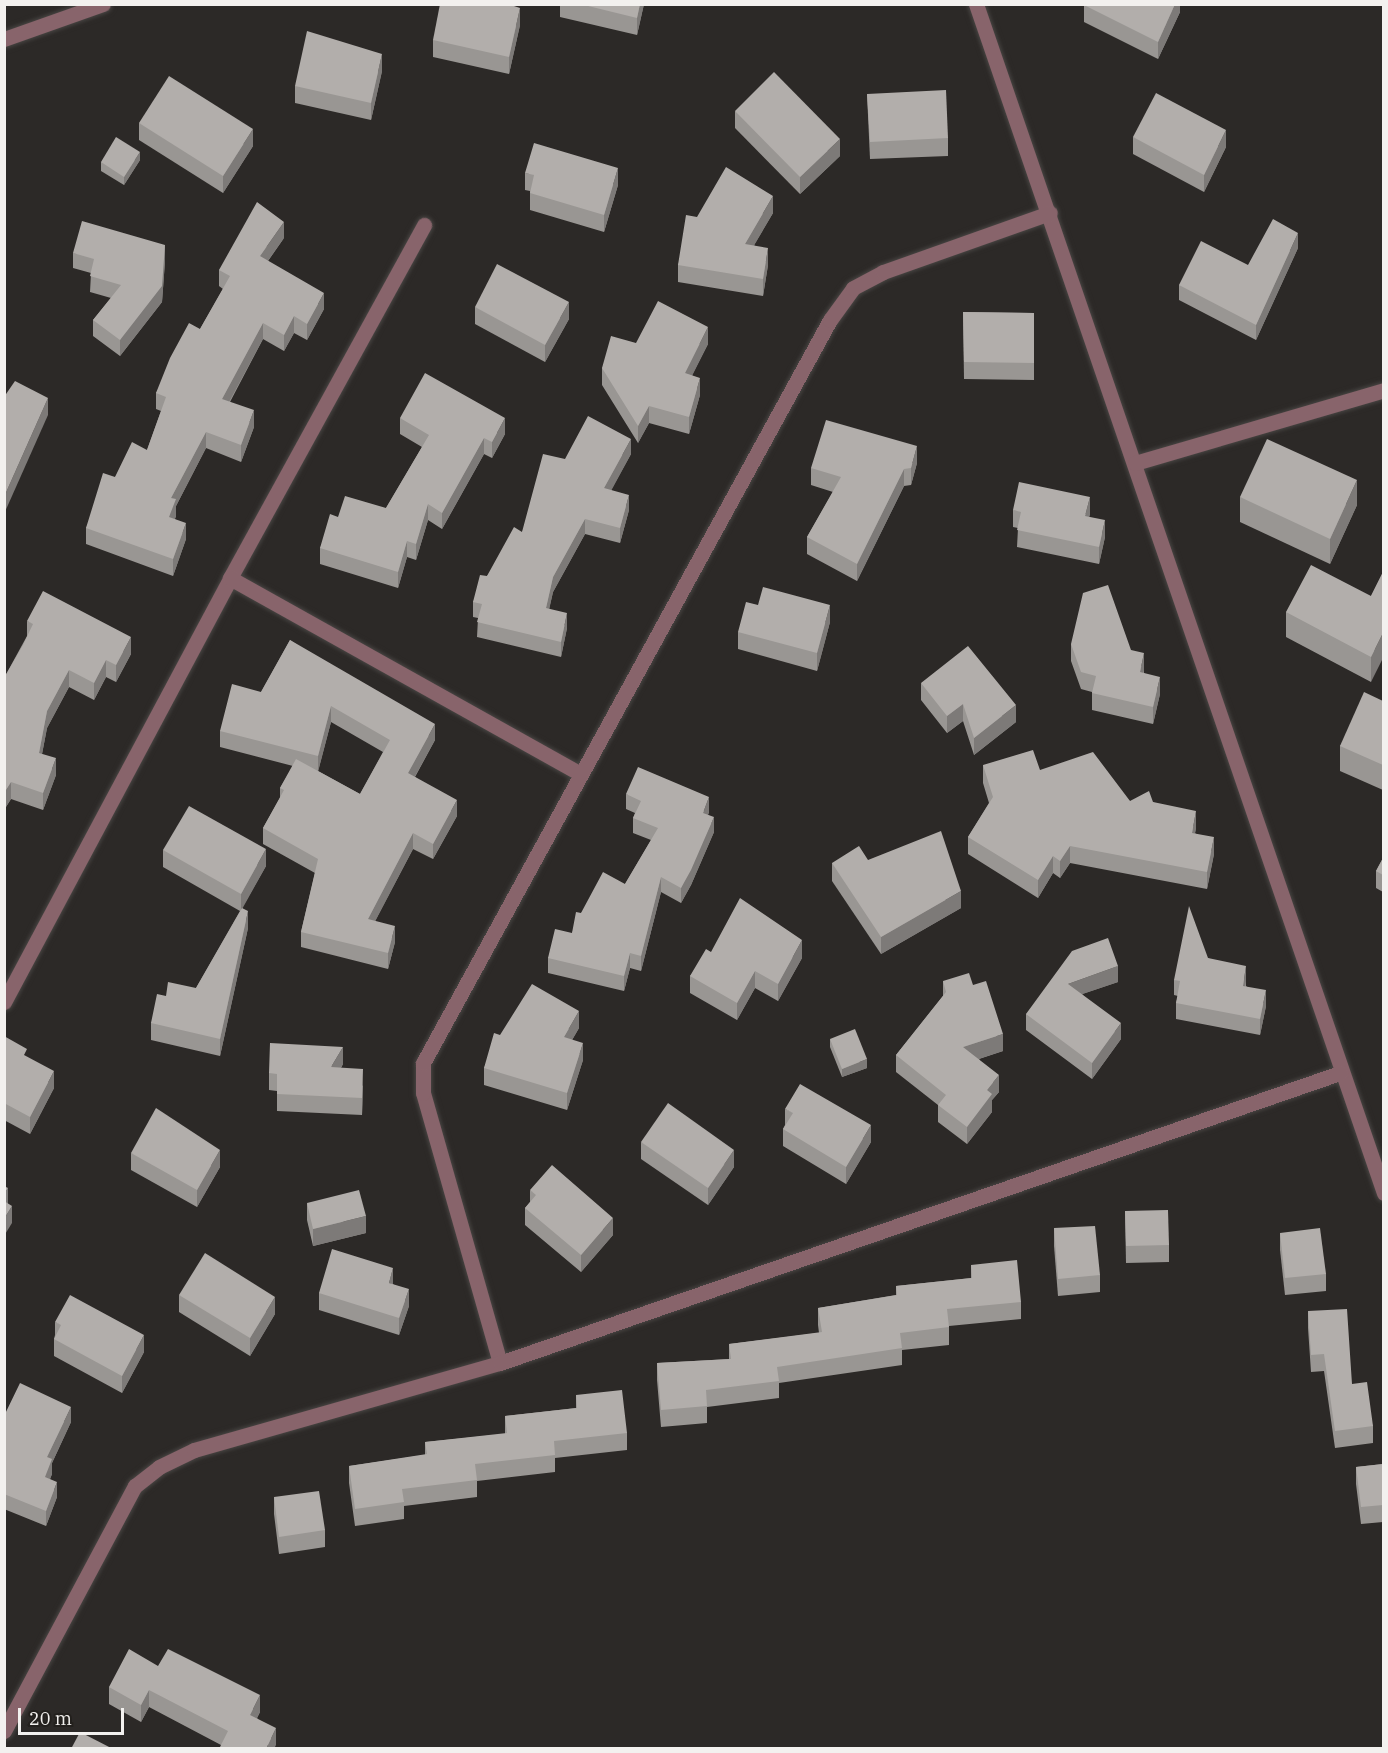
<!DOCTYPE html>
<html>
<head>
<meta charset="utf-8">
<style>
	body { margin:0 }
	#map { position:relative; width:1388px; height:1753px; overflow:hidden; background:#2c2927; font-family:"IBM Plex Serif",serif }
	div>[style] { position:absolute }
	.roads { filter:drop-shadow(0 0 2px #484543) drop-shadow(0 0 2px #484543) }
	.street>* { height:15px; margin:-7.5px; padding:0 7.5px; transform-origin:7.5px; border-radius:7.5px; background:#88646b }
	.wall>* { inset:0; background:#999693 }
	.shaded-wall>* { inset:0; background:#7d7a78 }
	.building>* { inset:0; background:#b2aeab }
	span { translate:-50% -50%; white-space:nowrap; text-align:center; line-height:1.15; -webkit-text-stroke:6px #23201d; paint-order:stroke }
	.frame { position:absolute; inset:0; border:6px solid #f3f1ef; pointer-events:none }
	.scale { position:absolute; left:18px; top:1708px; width:106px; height:27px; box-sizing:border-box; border:3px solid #f3f1ef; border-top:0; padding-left:8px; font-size:18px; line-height:21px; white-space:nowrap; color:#f3f1ef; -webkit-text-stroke:4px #23201d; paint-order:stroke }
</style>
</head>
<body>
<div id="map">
	<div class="roads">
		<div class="street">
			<i style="left:976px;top:4px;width:1257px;rotate:71.06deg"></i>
			<i style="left:4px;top:39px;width:105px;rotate:-19.5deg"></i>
			<i style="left:1135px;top:463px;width:259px;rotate:-16.3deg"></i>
			<i style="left:230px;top:578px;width:403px;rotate:-61.2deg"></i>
			<i style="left:4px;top:1002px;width:480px;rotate:-61.9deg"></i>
			<i style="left:230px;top:578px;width:402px;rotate:29.2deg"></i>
			<i style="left:500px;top:1363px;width:281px;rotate:-105.9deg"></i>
			<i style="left:423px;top:1093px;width:30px;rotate:-90deg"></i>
			<i style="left:423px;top:1063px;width:847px;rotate:-61.29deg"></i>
			<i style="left:830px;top:320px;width:39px;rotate:-54deg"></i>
			<i style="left:853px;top:288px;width:34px;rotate:-28deg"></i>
			<i style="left:883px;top:272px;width:177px;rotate:-19.5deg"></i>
			<i style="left:4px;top:1731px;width:278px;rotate:-61.9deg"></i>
			<i style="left:135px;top:1486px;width:31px;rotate:-38deg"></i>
			<i style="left:159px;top:1467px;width:39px;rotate:-26deg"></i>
			<i style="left:194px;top:1450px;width:318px;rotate:-15.9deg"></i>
			<i style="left:500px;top:1363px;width:889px;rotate:-19.05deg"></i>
		</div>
	</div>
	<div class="wall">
		<i style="clip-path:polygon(560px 4px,644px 4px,637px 35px,560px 17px)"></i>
		<i style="clip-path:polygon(1180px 4px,1180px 12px,1158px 59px,1084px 22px,1084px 5px)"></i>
		<i style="clip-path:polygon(520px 25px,509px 74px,433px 57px,433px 40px)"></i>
		<i style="clip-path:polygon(382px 71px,371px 120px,295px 103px,295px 86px)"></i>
		<i style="clip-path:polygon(867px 94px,948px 138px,948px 156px,870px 159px)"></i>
		<i style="clip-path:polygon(735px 111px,840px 156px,800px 194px,735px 128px)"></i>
		<i style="clip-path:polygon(139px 123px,253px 146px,223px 193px,139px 140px)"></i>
		<i style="clip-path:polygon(1133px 137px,1226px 147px,1204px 192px,1133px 154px)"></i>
		<i style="clip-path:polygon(140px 160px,124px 185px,101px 171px,101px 162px)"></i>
		<i style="clip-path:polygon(525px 173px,618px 185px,604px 232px,530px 210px,530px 191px,525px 190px)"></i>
		<i style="clip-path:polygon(773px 213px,754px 245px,768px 265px,763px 296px,678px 282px,678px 265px,697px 217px)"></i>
		<i style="clip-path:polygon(284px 238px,268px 261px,324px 309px,307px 340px,294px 333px,284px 351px,263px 339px,230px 402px,254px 427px,241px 462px,206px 448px,176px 506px,176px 516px,175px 519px,186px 539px,173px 576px,86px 544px,86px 528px,115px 477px,147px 450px,161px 411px,156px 409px,156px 393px,200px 329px,223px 289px,219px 286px,219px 270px)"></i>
		<i style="clip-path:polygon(1298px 248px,1256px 340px,1179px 300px,1179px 285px,1248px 265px)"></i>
		<i style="clip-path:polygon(73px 253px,165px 261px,162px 302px,120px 356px,93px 336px,93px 320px,111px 298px,90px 292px,91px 273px,73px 268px)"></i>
		<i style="clip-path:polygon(475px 307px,569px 319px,545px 362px,475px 324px)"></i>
		<i style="clip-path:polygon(963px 312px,1034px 313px,1034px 380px,964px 379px)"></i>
		<i style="clip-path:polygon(636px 343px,708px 344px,692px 375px,700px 395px,689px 434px,649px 423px,638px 443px,602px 385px,602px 368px)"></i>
		<i style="clip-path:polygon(400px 418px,505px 434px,492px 458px,484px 454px,442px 529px,428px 520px,416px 560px,407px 557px,398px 588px,320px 564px,320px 548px,338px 517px,386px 508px,422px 447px,400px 434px)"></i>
		<i style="clip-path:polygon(631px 454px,611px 490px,629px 510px,620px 543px,585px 534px,553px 592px,549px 609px,567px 628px,561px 657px,477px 637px,478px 618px,473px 617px,473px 602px,487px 576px,522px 532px,565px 459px)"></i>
		<i style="clip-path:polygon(917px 463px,911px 485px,904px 486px,857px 581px,807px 554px,807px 537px,833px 492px,811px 485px,811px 468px)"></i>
		<i style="clip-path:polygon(1240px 497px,1357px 505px,1330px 564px,1240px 522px)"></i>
		<i style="clip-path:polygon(1013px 510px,1090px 514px,1089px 517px,1105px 537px,1099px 564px,1017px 547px,1018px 528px,1013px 527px)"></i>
		<i style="clip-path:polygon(1383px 572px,1371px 682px,1286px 637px,1286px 612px,1371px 596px)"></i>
		<i style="clip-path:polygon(27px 621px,131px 654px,116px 682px,106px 677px,94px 700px,69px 687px,47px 728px,42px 754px,56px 775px,43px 810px,11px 799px,4px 810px,4px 678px,27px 636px)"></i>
		<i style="clip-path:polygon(830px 622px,817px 671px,738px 649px,738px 632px)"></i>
		<i style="clip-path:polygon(evenodd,290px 640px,435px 740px,415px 777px,457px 816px,433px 859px,413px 849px,375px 921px,395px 942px,388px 969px,301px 947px,301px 932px,315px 873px,263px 844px,263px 828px,280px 798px,280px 788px,293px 766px,220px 747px,220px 731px,261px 692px,290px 640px,331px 722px,383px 752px,360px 794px,318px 771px,331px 722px)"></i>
		<i style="clip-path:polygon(1071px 644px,1131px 650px,1144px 670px,1144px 673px,1160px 694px,1153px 724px,1092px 710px,1092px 692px,1081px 689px,1071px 661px)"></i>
		<i style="clip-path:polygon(921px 683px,1016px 722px,974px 755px,963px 721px,947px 733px,921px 700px)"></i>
		<i style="clip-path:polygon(1383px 701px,1383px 790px,1340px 771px,1340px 746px)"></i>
		<i style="clip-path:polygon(983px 765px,1040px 770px,1130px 801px,1153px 802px,1196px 828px,1195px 833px,1214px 854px,1207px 889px,1070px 863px,1060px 878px,1053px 873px,1038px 898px,968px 854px,968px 837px,989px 803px,983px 783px)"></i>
		<i style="clip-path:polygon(626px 794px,709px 812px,708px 815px,714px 832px,691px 885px,681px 903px,661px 892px,641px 971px,630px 968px,624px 991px,548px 973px,548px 958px,572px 933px,581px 913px,625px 884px,651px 840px,633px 833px,633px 818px,635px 813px,626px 809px)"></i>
		<i style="clip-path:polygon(163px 850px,266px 866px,242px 908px,248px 928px,220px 1056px,151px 1040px,151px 1023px,166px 996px,196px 988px,240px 911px,163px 867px)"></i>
		<i style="clip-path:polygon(1383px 858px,1383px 892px,1376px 888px,1376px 871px)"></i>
		<i style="clip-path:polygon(868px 860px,961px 908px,881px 954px,832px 881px,832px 863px)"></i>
		<i style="clip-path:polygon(711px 952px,802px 958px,778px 1001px,755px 988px,737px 1020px,690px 993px,690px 976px)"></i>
		<i style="clip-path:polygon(1208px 958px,1246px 981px,1246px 986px,1266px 1006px,1260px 1035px,1176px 1019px,1176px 1003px,1178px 996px,1174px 995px,1174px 980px)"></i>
		<i style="clip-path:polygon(1118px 966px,1118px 982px,1082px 994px,1121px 1039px,1092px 1079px,1026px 1030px,1026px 1014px)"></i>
		<i style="clip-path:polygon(943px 981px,973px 985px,1003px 1051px,979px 1059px,999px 1092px,992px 1100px,992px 1112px,967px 1144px,938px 1122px,938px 1105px,896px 1072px,896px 1055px,943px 996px)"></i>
		<i style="clip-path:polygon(579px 1028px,572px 1040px,583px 1060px,567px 1110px,484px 1085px,484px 1068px,500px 1035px)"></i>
		<i style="clip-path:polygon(4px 1036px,54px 1088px,30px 1134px,4px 1120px)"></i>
		<i style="clip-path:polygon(830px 1039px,867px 1068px,842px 1077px,830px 1047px)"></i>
		<i style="clip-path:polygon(343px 1064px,341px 1068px,363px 1086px,362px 1115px,277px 1111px,277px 1091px,269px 1090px,269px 1073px)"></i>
		<i style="clip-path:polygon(785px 1109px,871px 1142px,846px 1184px,783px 1146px,783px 1129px,785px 1125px)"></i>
		<i style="clip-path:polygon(641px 1142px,734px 1167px,708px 1205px,641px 1159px)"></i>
		<i style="clip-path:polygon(131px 1153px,220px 1167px,197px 1207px,131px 1170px)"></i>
		<i style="clip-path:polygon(530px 1190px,613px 1235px,581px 1272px,525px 1225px,525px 1208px,530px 1202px)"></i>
		<i style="clip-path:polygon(307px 1203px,366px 1233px,313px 1246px,307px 1220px)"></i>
		<i style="clip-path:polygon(1125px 1211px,1169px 1245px,1169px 1262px,1126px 1263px)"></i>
		<i style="clip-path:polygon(1054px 1228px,1100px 1275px,1100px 1292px,1058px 1296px,1054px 1246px)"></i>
		<i style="clip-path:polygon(1280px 1233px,1326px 1274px,1326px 1291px,1285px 1295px,1280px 1250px)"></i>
		<i style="clip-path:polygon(971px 1265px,1021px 1302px,1021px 1319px,949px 1326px,949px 1345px,902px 1350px,902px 1365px,779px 1383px,779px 1398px,707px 1407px,707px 1423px,661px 1427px,657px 1380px,657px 1363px,729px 1359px,729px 1344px,819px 1333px,818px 1325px,818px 1308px,896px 1295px,896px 1286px,971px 1278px)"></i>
		<i style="clip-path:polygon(393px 1284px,409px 1306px,399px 1335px,319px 1310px,319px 1293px)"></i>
		<i style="clip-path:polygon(179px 1295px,275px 1314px,250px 1356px,179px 1312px)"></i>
		<i style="clip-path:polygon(1308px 1311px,1352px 1384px,1373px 1426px,1373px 1443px,1335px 1448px,1324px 1371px,1311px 1372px,1308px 1328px)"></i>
		<i style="clip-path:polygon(55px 1322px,144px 1352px,122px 1393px,54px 1356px,54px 1339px,55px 1335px)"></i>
		<i style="clip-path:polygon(576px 1395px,627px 1433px,627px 1450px,555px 1458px,555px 1472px,477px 1481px,477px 1497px,404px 1506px,404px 1519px,355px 1526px,349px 1483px,349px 1466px,425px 1455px,425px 1442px,505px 1434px,505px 1416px,576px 1408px)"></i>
		<i style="clip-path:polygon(4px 1416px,71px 1422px,52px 1463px,52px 1474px,50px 1479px,57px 1497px,46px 1526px,4px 1509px)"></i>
		<i style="clip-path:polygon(1383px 1464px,1383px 1522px,1361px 1524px,1356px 1484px,1356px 1467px)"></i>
		<i style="clip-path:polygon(274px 1497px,325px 1530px,325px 1547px,279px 1554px,274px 1514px)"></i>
		<i style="clip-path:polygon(158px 1666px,260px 1712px,257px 1718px,276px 1745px,221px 1745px,149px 1707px,141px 1722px,109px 1704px,109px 1687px)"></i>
	</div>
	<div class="shaded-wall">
		<i style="clip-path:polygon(640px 4px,644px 4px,637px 35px,637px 18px)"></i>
		<i style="clip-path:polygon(1175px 4px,1180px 4px,1180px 12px,1158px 59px,1158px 42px)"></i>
		<i style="clip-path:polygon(520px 8px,520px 25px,509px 74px,509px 57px)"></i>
		<i style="clip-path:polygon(382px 54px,382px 71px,371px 120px,371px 103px)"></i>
		<i style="clip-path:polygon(253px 129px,253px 146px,223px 193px,223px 176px)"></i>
		<i style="clip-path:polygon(1226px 130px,1226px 147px,1204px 192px,1204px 175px)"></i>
		<i style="clip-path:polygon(840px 139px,840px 156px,800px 194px,800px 177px)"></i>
		<i style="clip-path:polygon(140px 152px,140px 160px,124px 185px,124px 177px)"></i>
		<i style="clip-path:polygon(618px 168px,618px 185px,604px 232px,604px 215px)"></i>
		<i style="clip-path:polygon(773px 196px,773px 213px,745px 261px,745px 244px)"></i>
		<i style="clip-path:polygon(284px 222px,284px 238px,260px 272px,260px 256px)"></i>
		<i style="clip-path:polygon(1298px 233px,1298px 248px,1256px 340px,1256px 325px)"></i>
		<i style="clip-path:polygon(165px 245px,165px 261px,162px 302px,120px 356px,120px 340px)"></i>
		<i style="clip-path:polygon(768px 248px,768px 265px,763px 296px,763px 279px)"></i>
		<i style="clip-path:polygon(324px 293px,324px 309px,307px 340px,307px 324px)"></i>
		<i style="clip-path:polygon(569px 302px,569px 319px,545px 362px,545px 345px)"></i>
		<i style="clip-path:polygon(294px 316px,294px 333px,284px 351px,284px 335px)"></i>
		<i style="clip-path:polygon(263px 323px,263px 339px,222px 415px,222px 399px)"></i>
		<i style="clip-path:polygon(708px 327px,708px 344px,685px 390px,685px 373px)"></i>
		<i style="clip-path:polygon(700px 378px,700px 395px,689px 434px,689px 417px)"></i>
		<i style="clip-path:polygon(48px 398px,48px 415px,4px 514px,4px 497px)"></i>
		<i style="clip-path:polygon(649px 406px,649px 423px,638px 443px,638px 426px)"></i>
		<i style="clip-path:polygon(254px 410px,254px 427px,241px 462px,241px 445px)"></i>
		<i style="clip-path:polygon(505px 418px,505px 434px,492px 458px,492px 442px)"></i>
		<i style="clip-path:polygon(206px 432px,206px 448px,176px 506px,176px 516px,169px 533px,169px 517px,171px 498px)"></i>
		<i style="clip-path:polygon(484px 438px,484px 454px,442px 529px,442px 513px)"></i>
		<i style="clip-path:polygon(631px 439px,631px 454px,604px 504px,604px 488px)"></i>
		<i style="clip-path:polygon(917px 446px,917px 463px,911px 485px,911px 468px)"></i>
		<i style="clip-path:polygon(904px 469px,904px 486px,857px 581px,857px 564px)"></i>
		<i style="clip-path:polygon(1357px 480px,1357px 505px,1330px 564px,1330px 539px)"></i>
		<i style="clip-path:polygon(629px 495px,629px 510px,620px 543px,620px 528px)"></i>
		<i style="clip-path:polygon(1090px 497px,1090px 514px,1085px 533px,1085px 516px)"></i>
		<i style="clip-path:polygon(428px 504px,428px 520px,416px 560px,416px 544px)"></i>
		<i style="clip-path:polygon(585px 519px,585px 534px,553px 592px,546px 624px,546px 608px,553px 577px)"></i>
		<i style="clip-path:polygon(1105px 520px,1105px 537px,1099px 564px,1099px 547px)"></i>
		<i style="clip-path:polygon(186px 523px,186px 539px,173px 576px,173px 559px)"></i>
		<i style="clip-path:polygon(407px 541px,407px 557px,398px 588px,398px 572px)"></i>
		<i style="clip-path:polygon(830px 605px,830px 622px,817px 671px,817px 653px)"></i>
		<i style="clip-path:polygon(567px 613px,567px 628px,561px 657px,561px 642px)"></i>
		<i style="clip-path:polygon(1383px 633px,1383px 658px,1371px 682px,1371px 657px)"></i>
		<i style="clip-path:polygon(131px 637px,131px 654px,116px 682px,116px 665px)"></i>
		<i style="clip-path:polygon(1144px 653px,1144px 670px,1140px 689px,1140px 672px)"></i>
		<i style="clip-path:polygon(106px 660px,106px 677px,94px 700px,94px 683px)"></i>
		<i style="clip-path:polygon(69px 670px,69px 687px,47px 728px,39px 770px,39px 753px,47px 711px)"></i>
		<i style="clip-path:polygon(1160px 677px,1160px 694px,1153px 724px,1153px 707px)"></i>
		<i style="clip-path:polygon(963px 704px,963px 721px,947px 733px,947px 716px)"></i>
		<i style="clip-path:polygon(1016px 705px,1016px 722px,974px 755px,974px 738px)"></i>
		<i style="clip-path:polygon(331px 706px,331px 722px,318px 772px,318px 756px)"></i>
		<i style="clip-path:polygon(435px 724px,435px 740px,408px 789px,408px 773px)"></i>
		<i style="clip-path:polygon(56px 758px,56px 775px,43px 810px,43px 793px)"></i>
		<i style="clip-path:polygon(11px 782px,11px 799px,4px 810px,4px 793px)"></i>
		<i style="clip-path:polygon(709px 797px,709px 812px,703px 828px,703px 813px)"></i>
		<i style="clip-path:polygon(457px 800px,457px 816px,433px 859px,433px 844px)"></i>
		<i style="clip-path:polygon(1196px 811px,1196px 828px,1192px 850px,1192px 833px)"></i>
		<i style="clip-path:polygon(714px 817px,714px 832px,691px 885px,681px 903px,681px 888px)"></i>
		<i style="clip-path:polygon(413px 833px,413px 849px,368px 935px,368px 919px)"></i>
		<i style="clip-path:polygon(1214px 837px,1214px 854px,1207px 889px,1207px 872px)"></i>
		<i style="clip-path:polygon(1070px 846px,1070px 863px,1060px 878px,1060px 861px)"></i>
		<i style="clip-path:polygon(266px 849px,266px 866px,241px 911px,241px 894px)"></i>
		<i style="clip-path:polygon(1053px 856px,1053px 873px,1038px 898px,1038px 880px)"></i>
		<i style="clip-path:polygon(661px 877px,661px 892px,641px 971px,641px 956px)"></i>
		<i style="clip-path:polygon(961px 891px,961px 908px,881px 954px,881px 937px)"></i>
		<i style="clip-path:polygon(248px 911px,248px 928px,220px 1056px,220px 1039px)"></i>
		<i style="clip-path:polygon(395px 926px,395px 942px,388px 969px,388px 953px)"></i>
		<i style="clip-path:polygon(802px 940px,802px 958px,778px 1001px,778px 984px)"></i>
		<i style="clip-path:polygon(630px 953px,630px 968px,624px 991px,624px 976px)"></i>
		<i style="clip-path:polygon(1118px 966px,1118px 982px,1068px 999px,1068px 984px)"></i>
		<i style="clip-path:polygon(1246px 966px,1246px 981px,1243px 1001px,1243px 986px)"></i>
		<i style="clip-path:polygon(755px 971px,755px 988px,737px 1020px,737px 1003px)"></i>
		<i style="clip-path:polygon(1266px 990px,1266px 1006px,1260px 1035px,1260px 1019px)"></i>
		<i style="clip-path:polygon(579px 1011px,579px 1028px,564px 1054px,564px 1037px)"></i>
		<i style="clip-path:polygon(1121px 1023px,1121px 1039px,1092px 1079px,1092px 1063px)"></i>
		<i style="clip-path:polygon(1003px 1034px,1003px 1051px,963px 1064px,963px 1047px)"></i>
		<i style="clip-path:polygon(583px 1043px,583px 1060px,567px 1110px,567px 1093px)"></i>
		<i style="clip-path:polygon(343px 1047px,343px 1064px,331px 1084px,331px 1067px)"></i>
		<i style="clip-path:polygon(867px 1059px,867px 1068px,842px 1077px,842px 1069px)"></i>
		<i style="clip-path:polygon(363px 1069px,363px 1086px,362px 1115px,362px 1098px)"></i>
		<i style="clip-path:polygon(54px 1071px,54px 1088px,30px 1134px,30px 1117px)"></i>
		<i style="clip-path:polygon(999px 1075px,999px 1092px,992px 1100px,992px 1112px,967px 1144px,967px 1127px,987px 1090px)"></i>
		<i style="clip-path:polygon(871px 1125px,871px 1142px,846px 1184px,846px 1167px)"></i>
		<i style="clip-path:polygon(220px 1150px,220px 1167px,197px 1207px,197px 1190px)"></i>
		<i style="clip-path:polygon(734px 1150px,734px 1167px,708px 1205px,708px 1188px)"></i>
		<i style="clip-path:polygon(8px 1188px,8px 1205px,4px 1211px,4px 1194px)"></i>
		<i style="clip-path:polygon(12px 1206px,12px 1223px,4px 1236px,4px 1219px)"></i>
		<i style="clip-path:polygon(366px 1216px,366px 1233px,313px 1246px,313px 1229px)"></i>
		<i style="clip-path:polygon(613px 1218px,613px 1235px,581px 1272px,581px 1255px)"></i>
		<i style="clip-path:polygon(393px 1268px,393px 1285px,389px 1283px)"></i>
		<i style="clip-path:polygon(409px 1289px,409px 1306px,399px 1335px,399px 1318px)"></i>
		<i style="clip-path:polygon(275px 1297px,275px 1314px,250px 1356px,250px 1338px)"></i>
		<i style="clip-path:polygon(144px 1335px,144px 1352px,122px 1393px,122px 1376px)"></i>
		<i style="clip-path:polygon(71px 1407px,71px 1422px,52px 1463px,52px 1474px,45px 1492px,45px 1477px,47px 1457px)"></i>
		<i style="clip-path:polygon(57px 1482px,57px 1497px,46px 1526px,46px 1511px)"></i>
		<i style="clip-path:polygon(149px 1690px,149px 1707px,141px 1722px,141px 1705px)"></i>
		<i style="clip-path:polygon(260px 1695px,260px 1712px,250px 1732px,250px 1715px)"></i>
		<i style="clip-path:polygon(276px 1728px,276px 1745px,274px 1749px,266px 1749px)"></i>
	</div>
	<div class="building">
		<i style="clip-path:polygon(440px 4px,508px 4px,520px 8px,509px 57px,433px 40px)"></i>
		<i style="clip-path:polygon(580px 4px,640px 4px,637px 18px)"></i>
		<i style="clip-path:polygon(1175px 4px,1158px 42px,1084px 5px,1084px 4px)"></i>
		<i style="clip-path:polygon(307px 31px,382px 54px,371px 103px,295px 86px)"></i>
		<i style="clip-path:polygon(774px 72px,840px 139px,800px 177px,735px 111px)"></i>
		<i style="clip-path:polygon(169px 76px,253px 129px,223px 176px,139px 123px)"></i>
		<i style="clip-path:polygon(946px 90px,948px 138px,870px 142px,867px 94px)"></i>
		<i style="clip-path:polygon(1156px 93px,1226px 130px,1204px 175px,1133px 137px)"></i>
		<i style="clip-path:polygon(116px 137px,140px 152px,124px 177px,101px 162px)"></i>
		<i style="clip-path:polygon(534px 143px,618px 168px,604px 215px,530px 193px,534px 175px,525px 173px)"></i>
		<i style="clip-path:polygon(726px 167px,773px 196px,745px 244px,768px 248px,763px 279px,678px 265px,686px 215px,697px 217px)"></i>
		<i style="clip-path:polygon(257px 202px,284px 222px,260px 256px,324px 293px,307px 324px,294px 316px,284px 335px,263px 323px,222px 399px,254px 410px,241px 445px,206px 432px,171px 498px,176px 499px,169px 517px,186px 523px,173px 559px,86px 528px,103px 473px,115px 477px,132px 442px,147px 450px,166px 397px,156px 393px,170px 358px,189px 323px,200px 329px,230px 276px,219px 270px)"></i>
		<i style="clip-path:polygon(1273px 219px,1298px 233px,1256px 325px,1179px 285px,1201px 241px,1248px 265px)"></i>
		<i style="clip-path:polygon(82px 221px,165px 245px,162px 286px,120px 340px,93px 320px,121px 285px,90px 276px,94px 259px,73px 253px)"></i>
		<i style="clip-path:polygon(497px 264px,569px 302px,545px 345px,475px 307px)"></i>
		<i style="clip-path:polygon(658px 301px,708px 327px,685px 373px,700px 378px,689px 417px,649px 406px,638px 426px,602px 368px,611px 336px,636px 343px)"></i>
		<i style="clip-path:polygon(963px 312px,1034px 313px,1034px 363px,964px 362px)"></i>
		<i style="clip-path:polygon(425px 373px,505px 418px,492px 442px,484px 438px,442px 513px,428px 504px,416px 544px,407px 541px,398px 572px,320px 548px,330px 514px,338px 517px,345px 496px,386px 508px,429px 435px,400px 418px)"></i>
		<i style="clip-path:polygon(15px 381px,48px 398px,4px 497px,4px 397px)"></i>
		<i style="clip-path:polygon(588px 416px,631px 439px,604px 488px,629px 495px,620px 528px,585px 519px,553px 577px,546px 608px,567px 613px,561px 642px,477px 622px,482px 604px,473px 602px,480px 575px,487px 576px,514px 527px,522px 532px,543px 454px,565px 459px)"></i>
		<i style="clip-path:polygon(826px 420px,917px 446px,911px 468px,904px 469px,857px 564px,807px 537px,841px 477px,811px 468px)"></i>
		<i style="clip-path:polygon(1267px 439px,1357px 480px,1330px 539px,1240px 497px)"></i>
		<i style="clip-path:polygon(1019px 482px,1090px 497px,1085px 516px,1105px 520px,1099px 547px,1017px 530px,1021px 512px,1013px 510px)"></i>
		<i style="clip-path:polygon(1311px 565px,1371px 596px,1383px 572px,1383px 633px,1371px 657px,1286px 612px)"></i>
		<i style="clip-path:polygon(1108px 585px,1131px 650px,1144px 653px,1140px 672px,1160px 677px,1153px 707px,1092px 693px,1096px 676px,1081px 672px,1071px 644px,1083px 593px)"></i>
		<i style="clip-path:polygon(763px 587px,830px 605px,817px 653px,738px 632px,746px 602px,758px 605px)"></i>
		<i style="clip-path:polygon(43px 591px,131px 637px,116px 665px,106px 660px,94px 683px,69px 670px,47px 711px,39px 753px,56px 758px,43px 793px,11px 782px,4px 793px,4px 678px,23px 645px,33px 624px,27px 621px)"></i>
		<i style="clip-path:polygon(290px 640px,435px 724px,408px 773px,457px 800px,433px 844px,413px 833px,368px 919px,395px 926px,388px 953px,301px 932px,318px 859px,263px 828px,284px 790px,280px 788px,296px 759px,360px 794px,390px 740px,331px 706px,318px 756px,220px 731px,232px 684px,261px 692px)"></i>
		<i style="clip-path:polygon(968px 646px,1016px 705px,974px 738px,963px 704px,947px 716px,921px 683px)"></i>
		<i style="clip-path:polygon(1364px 692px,1383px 701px,1383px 765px,1340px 746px)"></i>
		<i style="clip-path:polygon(1033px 750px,1040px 770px,1093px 752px,1130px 801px,1149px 791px,1153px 802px,1196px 811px,1192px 833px,1214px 837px,1207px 872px,1070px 846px,1060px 861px,1053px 856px,1038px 880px,968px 837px,993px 797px,983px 765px)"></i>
		<i style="clip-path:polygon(638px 767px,709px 797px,703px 813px,714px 817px,691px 870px,681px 888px,661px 877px,641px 956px,630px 953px,624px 976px,548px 958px,555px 929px,572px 933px,576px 912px,581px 913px,603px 872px,625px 884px,658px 828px,633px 818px,641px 801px,626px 794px)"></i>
		<i style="clip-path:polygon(189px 806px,266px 849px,241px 894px,163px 850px)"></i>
		<i style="clip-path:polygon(941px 831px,961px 891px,881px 937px,832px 863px,859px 846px,868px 860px)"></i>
		<i style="clip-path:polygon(1383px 858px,1383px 875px,1376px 871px)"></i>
		<i style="clip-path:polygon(740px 898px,802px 940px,778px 984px,755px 971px,737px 1003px,690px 976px,706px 949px,711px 952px)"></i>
		<i style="clip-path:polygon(1189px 906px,1208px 958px,1246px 966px,1243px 986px,1266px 990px,1260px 1019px,1176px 1003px,1180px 981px,1174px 980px)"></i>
		<i style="clip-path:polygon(242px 908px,248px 911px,220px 1039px,151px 1023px,157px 994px,166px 996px,168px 982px,196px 988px)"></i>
		<i style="clip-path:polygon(1108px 938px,1118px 966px,1068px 984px,1121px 1023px,1092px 1063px,1026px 1014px,1072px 951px)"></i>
		<i style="clip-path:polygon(969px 973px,973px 985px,986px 981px,1003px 1034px,963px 1047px,999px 1075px,987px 1090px,992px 1094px,967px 1127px,938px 1105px,946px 1095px,896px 1055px,946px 992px,943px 981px)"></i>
		<i style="clip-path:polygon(532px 984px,579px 1011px,564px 1037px,583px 1043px,567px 1093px,484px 1068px,494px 1033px,500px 1035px)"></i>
		<i style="clip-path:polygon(855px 1029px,867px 1059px,842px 1069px,830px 1039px)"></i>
		<i style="clip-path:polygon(4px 1036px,27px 1049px,24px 1055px,54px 1071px,30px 1117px,4px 1103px)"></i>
		<i style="clip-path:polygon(270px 1043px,343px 1047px,331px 1067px,363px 1069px,362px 1098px,277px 1094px,277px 1074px,269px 1073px)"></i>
		<i style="clip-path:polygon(800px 1084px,871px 1125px,846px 1167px,783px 1129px,793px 1113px,785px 1109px)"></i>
		<i style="clip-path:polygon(668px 1103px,734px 1150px,708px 1188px,641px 1142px)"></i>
		<i style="clip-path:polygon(156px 1108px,220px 1150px,197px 1190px,131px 1153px)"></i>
		<i style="clip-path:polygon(552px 1165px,613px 1218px,581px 1255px,525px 1208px,536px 1195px,530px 1190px)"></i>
		<i style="clip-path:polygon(4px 1186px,8px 1188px,4px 1194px)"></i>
		<i style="clip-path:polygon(359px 1190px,366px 1216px,313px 1229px,307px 1203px)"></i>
		<i style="clip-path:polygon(4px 1201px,12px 1206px,4px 1219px)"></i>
		<i style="clip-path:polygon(1168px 1210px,1169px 1245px,1126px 1246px,1125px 1211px)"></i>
		<i style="clip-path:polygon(1095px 1226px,1100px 1275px,1058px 1279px,1054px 1228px)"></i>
		<i style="clip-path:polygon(1320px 1228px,1326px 1274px,1285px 1278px,1280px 1233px)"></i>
		<i style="clip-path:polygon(332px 1249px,393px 1268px,389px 1283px,409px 1289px,399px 1318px,319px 1293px)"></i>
		<i style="clip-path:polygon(205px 1253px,275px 1297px,250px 1338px,179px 1295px)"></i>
		<i style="clip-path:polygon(1017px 1260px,1021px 1302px,947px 1309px,949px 1327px,900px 1333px,902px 1348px,777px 1367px,779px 1381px,706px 1390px,707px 1406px,661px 1410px,657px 1363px,731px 1359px,729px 1344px,822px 1332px,818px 1308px,897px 1295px,896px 1286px,972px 1278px,971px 1265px)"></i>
		<i style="clip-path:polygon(70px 1295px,144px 1335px,122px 1376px,54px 1339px,61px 1325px,55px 1322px)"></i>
		<i style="clip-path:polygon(1347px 1309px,1352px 1384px,1367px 1382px,1373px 1426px,1335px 1431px,1324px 1354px,1311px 1355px,1308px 1311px)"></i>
		<i style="clip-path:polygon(20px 1383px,71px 1407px,47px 1457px,52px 1459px,45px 1477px,57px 1482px,46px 1511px,4px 1494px,4px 1416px)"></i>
		<i style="clip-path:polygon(622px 1390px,627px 1433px,554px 1441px,555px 1455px,475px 1464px,477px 1480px,402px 1489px,404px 1502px,355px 1509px,349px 1466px,427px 1454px,425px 1442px,507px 1433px,505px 1416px,577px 1408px,576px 1395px)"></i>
		<i style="clip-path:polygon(1383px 1464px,1383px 1505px,1361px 1507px,1356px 1467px)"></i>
		<i style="clip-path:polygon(319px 1491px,325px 1530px,279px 1537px,274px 1497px)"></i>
		<i style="clip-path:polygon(129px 1649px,158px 1666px,168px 1649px,260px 1695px,250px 1715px,276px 1728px,266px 1749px,219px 1749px,228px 1731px,149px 1690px,141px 1705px,109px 1687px)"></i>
		<i style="clip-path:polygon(80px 1732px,113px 1749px,71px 1749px)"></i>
	</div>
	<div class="frame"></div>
	<div class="scale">20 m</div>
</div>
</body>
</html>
